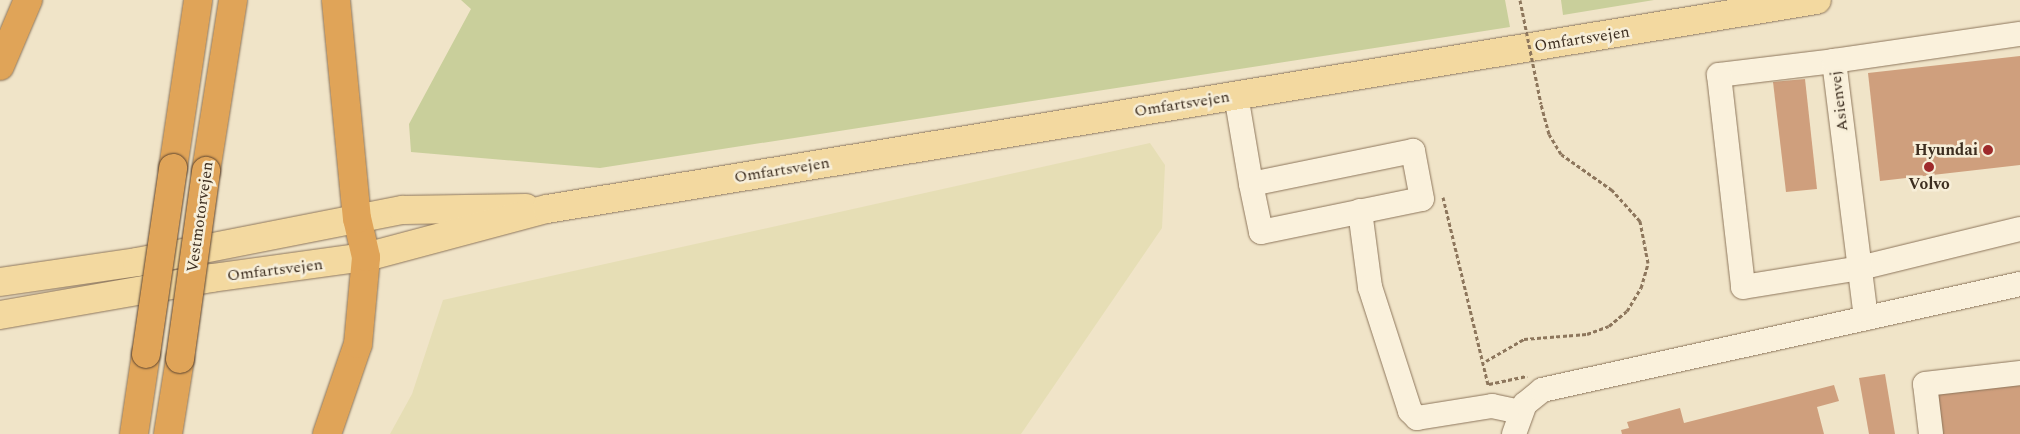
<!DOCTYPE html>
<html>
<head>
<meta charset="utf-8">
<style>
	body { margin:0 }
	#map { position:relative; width:2020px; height:434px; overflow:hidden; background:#f0e4c8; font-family:Spectral,serif }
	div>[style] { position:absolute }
	.farmland>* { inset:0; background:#e6deb5 }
	.green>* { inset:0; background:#c9cf9b }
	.building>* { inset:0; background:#cf9f7d }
	.path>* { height:3px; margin-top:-1.5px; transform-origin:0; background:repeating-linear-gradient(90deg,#8d765c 0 4px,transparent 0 6.5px) }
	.roads { filter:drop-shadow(0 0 1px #8d765c) drop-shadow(0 0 1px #8d765c) }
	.minor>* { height:24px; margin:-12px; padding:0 12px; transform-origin:12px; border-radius:12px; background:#faf1dc }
	.major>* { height:28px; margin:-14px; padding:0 14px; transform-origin:14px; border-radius:14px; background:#f3d9a0 }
	.highway>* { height:28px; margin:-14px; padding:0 14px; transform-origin:14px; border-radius:14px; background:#e0a458 }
	.path-bridge>* { height:3px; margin-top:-1.5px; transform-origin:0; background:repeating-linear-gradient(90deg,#8d765c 0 4px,transparent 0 6.5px) }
	.bridges { filter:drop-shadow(0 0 1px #5b4430) drop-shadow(0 0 1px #5b4430) }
	.highway-bridge>* { height:28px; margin:-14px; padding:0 14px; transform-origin:14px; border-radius:14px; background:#e0a458 }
	.dots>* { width:14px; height:14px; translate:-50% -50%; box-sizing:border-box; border:2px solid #f7eed8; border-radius:50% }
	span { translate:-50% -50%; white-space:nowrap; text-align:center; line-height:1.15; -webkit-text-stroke:5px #f7eed8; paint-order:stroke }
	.street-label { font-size:16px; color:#3d2e20 }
	.poi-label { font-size:16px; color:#3d2e20; font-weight:700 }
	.right { translate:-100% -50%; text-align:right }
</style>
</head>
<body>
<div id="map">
	<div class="farmland">
		<i style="clip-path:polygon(1150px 143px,1165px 165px,1162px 228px,1021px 434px,390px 434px,412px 394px,443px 300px)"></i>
	</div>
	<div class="green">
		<i style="clip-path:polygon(461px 0,1505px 0,1510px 27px,600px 168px,411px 152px,409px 124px,471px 9px)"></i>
		<i style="clip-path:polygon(1561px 0,1654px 0,1563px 15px)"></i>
	</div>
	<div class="building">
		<i style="clip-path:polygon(2020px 56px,2020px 165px,1880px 181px,1868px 73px)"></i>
		<i style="clip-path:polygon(1805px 79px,1817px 189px,1786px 192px,1773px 82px)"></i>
		<i style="clip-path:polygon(1885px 374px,1895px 434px,1869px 434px,1859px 378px)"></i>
		<i style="clip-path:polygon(1834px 385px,1839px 401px,1817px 407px,1824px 434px,1622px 434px,1621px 430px,1629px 428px,1627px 422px,1680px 408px,1684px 423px)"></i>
		<i style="clip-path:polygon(2020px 385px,2020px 434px,1943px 434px,1938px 393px)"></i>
	</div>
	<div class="path">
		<i style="left:1443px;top:197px;width:193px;rotate:76.5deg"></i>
		<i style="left:1486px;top:361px;width:44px;rotate:-30.1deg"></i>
		<i style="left:1524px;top:339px;width:63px;rotate:-4.5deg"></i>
		<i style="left:1587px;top:334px;width:23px;rotate:-20deg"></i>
		<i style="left:1609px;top:326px;width:23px;rotate:-40deg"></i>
		<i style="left:1627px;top:311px;width:27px;rotate:-59deg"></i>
		<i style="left:1641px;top:288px;width:26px;rotate:-74deg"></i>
		<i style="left:1648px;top:263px;width:43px;rotate:-100.8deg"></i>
		<i style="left:1640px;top:221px;width:42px;rotate:-132.1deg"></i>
		<i style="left:1612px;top:190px;width:62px;rotate:-144.8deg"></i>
		<i style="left:1561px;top:154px;width:23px;rotate:-121deg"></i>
		<i style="left:1549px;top:134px;width:31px;rotate:-105deg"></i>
		<i style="left:1489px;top:384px;width:39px;rotate:-12deg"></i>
	</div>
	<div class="roads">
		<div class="minor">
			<i style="left:1834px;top:61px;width:116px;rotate:173.1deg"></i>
			<i style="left:1719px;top:75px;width:213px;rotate:83.5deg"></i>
			<i style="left:1743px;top:287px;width:119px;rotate:-9.2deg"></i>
			<i style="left:1860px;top:268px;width:165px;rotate:-13.7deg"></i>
			<i style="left:1236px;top:95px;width:90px;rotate:80.4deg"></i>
			<i style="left:1251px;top:184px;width:49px;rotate:78.2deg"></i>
			<i style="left:1261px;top:232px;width:164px;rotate:-11.6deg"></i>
			<i style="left:1422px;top:199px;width:49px;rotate:-100.6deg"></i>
			<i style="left:1413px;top:151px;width:165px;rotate:168.5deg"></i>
			<i style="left:1360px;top:211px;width:77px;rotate:82.5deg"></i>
			<i style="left:1370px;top:287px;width:130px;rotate:72.1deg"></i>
			<i style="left:1410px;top:411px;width:10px;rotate:45deg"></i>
			<i style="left:1417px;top:418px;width:76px;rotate:-9.1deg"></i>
			<i style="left:1492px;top:406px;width:29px;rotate:12deg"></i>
			<i style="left:1866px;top:318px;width:259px;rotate:-97.1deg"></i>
			<i style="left:1834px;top:61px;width:188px;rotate:-8.3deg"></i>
			<i style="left:1514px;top:434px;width:32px;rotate:-70deg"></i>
			<i style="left:1525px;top:404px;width:22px;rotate:-39deg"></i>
			<i style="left:1542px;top:390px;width:490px;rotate:-12.5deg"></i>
			<i style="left:1931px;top:434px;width:50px;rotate:-96.8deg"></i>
			<i style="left:1925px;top:384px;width:96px;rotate:-6.6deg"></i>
		</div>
		<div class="major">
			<i style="left:0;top:282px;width:138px;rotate:-8.3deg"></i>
			<i style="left:137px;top:262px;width:271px;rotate:-11.1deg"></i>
			<i style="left:403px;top:210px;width:123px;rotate:-0.9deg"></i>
			<i style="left:0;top:315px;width:215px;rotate:-9.9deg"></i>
			<i style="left:212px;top:278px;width:155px;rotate:-7.8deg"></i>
			<i style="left:366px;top:257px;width:187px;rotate:-14.9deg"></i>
			<i style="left:547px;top:209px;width:1287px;rotate:-9.35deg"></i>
		</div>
		<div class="highway">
			<i style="left:0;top:66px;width:72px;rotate:-67deg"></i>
			<i style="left:173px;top:168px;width:170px;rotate:-81.5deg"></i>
			<i style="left:206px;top:171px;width:173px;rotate:-81deg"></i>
			<i style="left:134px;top:434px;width:81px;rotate:-81.5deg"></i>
			<i style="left:168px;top:434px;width:76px;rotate:-80.9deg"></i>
			<i style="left:327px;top:434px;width:95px;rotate:-71deg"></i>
			<i style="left:358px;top:344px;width:87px;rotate:-84.7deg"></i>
			<i style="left:366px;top:257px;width:39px;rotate:-103deg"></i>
			<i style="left:357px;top:219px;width:220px;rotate:-95.5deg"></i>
		</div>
	</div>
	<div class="path-bridge">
		<i style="left:1520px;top:0;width:106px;rotate:78.6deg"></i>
	</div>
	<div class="bridges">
		<div class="highway-bridge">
			<i style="left:146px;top:354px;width:188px;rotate:-81.7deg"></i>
			<i style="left:180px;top:359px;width:190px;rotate:-82.1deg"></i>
		</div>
	</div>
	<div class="dots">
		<i style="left:1988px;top:150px;background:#9e2a2b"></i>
		<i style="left:1929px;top:167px;background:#9e2a2b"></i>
	</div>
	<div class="street-label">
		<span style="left:1582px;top:39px;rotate:-9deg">Omfartsvejen</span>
		<span style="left:1839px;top:101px;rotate:-97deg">Asienvej</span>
		<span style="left:1182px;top:104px;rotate:-9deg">Omfartsvejen</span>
		<span style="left:782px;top:170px;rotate:-9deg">Omfartsvejen</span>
		<span style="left:200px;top:217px;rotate:-82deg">Vestmotorvejen</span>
		<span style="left:275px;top:270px;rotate:-7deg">Omfartsvejen</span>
	</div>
	<div class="poi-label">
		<span class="right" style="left:1978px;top:150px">Hyundai</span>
		<span style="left:1929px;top:184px">Volvo</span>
	</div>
</div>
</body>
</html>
